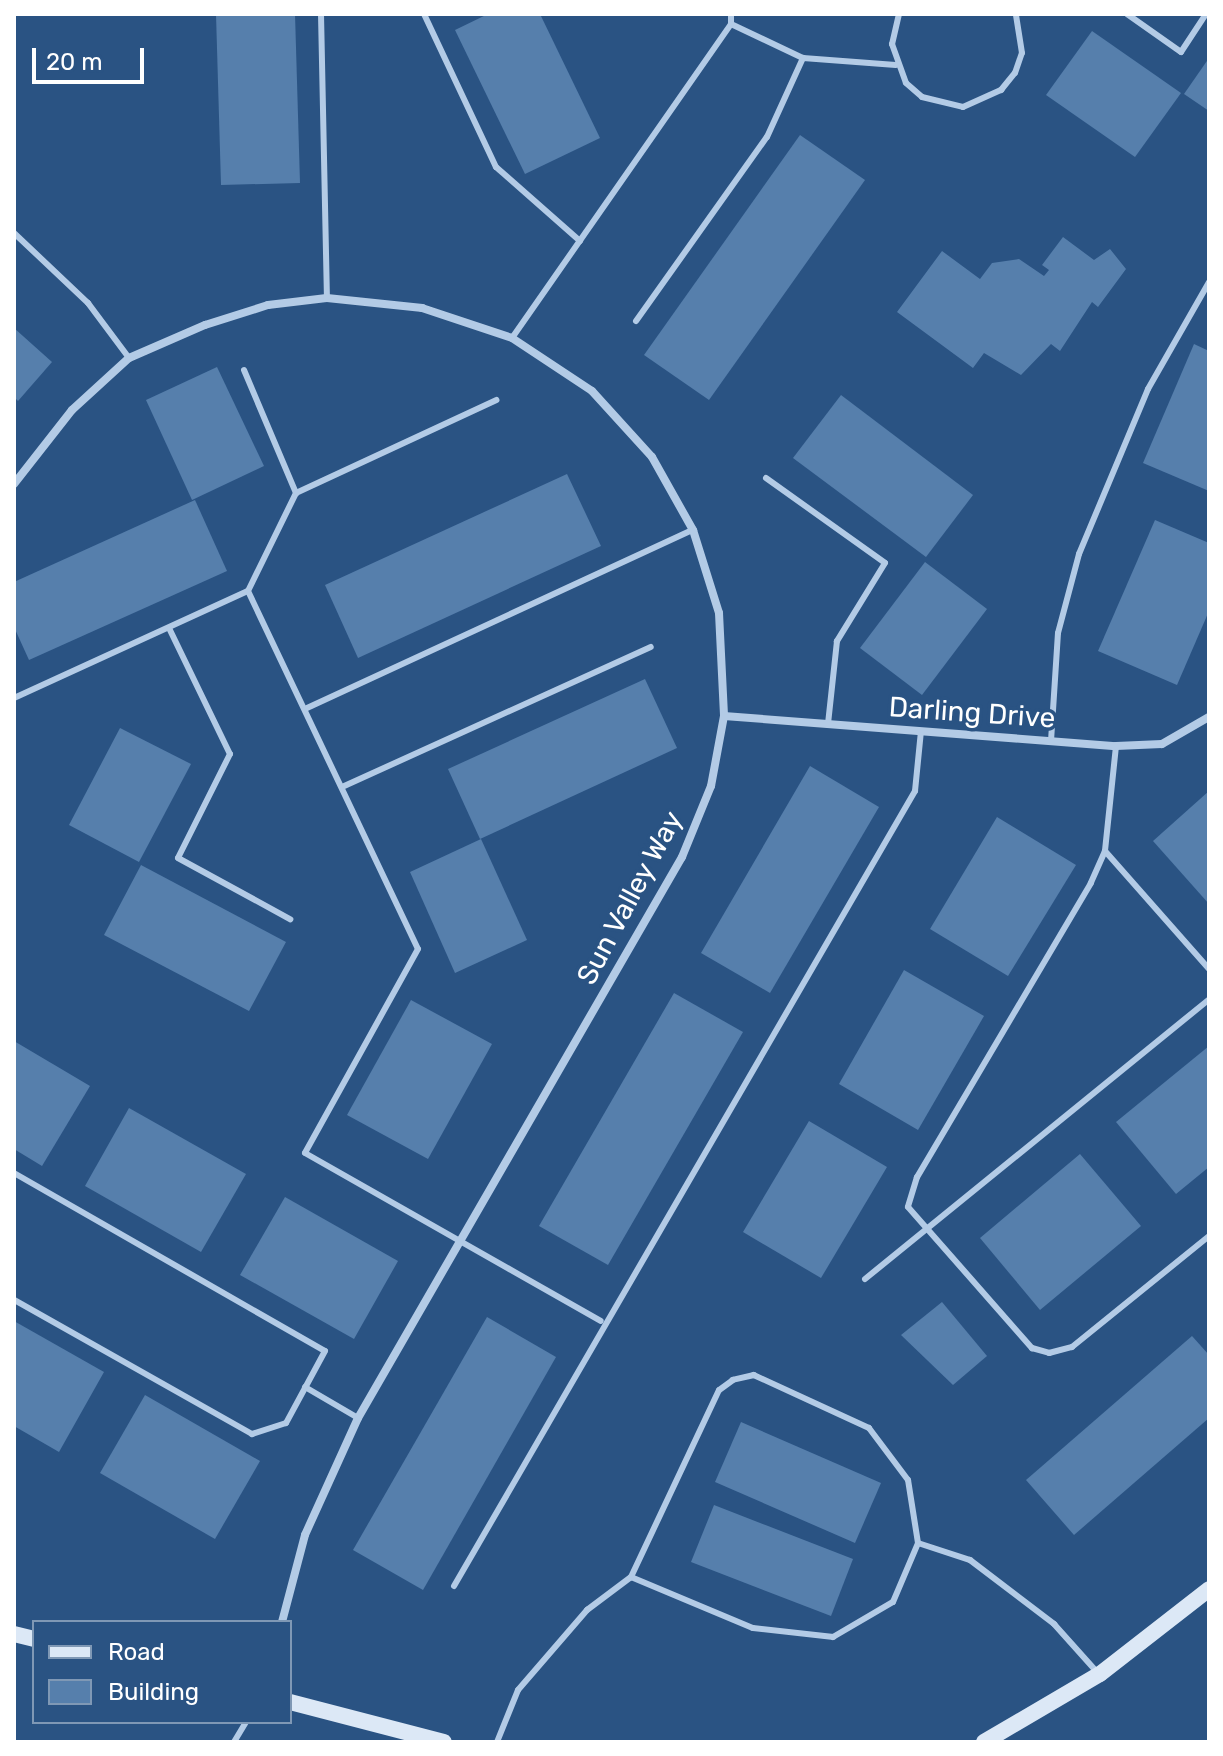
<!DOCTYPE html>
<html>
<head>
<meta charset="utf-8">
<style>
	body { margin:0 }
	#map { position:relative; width:1223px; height:1756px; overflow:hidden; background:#2a5383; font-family:Rubik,sans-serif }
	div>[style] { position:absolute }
	.building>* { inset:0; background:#567fac }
	.lane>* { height:6px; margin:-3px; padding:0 3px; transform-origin:3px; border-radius:3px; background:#b3cbe6 }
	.street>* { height:8px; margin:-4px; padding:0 4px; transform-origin:4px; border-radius:4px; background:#b3cbe6 }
	.secondary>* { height:16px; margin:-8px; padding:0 8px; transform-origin:8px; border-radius:8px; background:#dce8f6 }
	span { translate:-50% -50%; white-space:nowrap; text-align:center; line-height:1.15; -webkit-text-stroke:7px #2a5383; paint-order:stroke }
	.street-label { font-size:28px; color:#fff }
	.frame { position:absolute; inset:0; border:16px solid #fff; pointer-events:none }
	.legend { position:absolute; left:32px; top:1620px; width:260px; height:104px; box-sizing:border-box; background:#2a5383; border:2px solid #7f98b5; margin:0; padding:10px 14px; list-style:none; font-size:24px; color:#fff }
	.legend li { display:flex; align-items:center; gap:16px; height:40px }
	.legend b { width:40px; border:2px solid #7f98b5 }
	.scale { position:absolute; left:32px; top:48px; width:112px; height:36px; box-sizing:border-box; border:4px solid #fff; border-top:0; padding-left:10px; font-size:24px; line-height:28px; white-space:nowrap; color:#fff; -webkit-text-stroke:6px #2a5383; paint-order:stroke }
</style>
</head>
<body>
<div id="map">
	<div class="building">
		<i style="clip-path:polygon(216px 14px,295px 14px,300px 183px,221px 185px)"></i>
		<i style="clip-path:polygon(488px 14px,540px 14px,600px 138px,525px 174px,455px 30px)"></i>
		<i style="clip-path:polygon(1092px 31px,1181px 93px,1135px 157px,1046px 95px)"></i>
		<i style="clip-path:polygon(1209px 58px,1209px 111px,1184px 94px)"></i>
		<i style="clip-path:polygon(800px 135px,865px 180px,709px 400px,644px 355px)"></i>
		<i style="clip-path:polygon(1063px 237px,1094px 260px,1110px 249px,1126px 269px,1098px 307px,1092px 302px,1060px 351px,1051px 344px,1021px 375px,984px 353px,973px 368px,897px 312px,942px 251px,980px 279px,992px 263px,1019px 259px,1044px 276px,1049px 270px,1042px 265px)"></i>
		<i style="clip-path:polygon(14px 328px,52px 362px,18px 401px,14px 397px)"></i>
		<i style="clip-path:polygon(1194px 344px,1209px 351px,1209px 491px,1143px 463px)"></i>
		<i style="clip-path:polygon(217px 367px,264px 466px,192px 500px,146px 400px)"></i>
		<i style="clip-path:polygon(841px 395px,973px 495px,926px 557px,793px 458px)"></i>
		<i style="clip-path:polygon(567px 474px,601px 546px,358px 658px,325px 585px)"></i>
		<i style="clip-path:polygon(195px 500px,227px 571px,29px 660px,14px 627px,14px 582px)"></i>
		<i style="clip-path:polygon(1155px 520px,1209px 543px,1209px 611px,1177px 685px,1098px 651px)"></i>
		<i style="clip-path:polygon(925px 562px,987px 609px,922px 695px,860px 648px)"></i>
		<i style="clip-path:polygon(645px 679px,677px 748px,480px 839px,448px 769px)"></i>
		<i style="clip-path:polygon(120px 728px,191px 764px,139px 862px,69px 825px)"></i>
		<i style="clip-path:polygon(810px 766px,879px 807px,770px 993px,701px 953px)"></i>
		<i style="clip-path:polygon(1209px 791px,1209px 904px,1153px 841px)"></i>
		<i style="clip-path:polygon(997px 817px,1076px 865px,1008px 976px,930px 929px)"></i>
		<i style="clip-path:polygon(481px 839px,527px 940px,455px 973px,410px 872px)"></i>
		<i style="clip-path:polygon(141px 865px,286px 942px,249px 1011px,104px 935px)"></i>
		<i style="clip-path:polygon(904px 970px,984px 1016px,918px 1130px,839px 1084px)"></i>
		<i style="clip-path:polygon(674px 993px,743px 1032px,608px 1265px,539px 1226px)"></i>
		<i style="clip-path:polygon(411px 1000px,492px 1044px,428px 1159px,347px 1115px)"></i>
		<i style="clip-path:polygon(14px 1041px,90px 1086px,42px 1166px,14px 1149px)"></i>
		<i style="clip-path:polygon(1209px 1046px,1209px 1167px,1176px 1194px,1116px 1122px)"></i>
		<i style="clip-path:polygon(129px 1108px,246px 1174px,201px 1252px,85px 1186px)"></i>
		<i style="clip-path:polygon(809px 1121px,887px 1167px,821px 1278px,743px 1232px)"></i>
		<i style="clip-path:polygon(1080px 1154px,1141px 1226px,1040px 1310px,980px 1238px)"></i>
		<i style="clip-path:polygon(285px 1197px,398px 1261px,354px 1339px,240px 1275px)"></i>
		<i style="clip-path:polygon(942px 1302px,987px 1356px,953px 1385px,901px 1335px)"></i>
		<i style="clip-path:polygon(487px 1317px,556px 1357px,423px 1590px,353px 1550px)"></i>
		<i style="clip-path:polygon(14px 1321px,104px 1372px,59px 1452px,14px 1426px)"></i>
		<i style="clip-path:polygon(1192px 1336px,1209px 1355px,1209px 1418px,1074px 1535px,1026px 1480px)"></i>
		<i style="clip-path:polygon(145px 1395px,260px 1461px,215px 1539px,100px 1473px)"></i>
		<i style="clip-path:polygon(741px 1422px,881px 1483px,855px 1543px,715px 1482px)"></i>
		<i style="clip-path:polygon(714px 1505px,853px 1559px,831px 1616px,691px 1562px)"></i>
	</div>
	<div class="lane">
		<i style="left:321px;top:14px;width:284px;rotate:88.8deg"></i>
		<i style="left:424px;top:14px;width:169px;rotate:64.8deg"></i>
		<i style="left:496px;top:167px;width:112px;rotate:41.4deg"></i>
		<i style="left:731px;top:14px;width:10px;rotate:90deg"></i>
		<i style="left:731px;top:24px;width:80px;rotate:25.3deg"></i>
		<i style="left:803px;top:58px;width:93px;rotate:4.3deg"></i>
		<i style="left:899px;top:14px;width:31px;rotate:103deg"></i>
		<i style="left:892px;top:44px;width:41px;rotate:70.3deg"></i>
		<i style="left:906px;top:83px;width:21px;rotate:41deg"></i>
		<i style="left:922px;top:97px;width:42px;rotate:13.7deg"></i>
		<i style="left:963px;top:107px;width:42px;rotate:-24.1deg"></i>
		<i style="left:1001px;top:90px;width:22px;rotate:-51deg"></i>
		<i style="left:1015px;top:73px;width:21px;rotate:-71deg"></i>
		<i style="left:1022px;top:53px;width:39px;rotate:-99deg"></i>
		<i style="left:1127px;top:14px;width:66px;rotate:35.1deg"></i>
		<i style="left:1181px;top:52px;width:45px;rotate:-56.7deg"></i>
		<i style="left:14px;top:233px;width:102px;rotate:43.4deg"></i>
		<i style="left:88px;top:303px;width:69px;rotate:53.3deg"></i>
		<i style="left:636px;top:321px;width:226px;rotate:-54.6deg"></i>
		<i style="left:767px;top:137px;width:87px;rotate:-65.5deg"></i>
		<i style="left:512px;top:338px;width:383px;rotate:-55.1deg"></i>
		<i style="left:244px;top:370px;width:134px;rotate:67.1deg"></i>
		<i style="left:766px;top:478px;width:146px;rotate:35.5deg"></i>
		<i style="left:885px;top:563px;width:92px;rotate:121.6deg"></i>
		<i style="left:837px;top:641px;width:83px;rotate:96.2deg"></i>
		<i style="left:248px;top:591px;width:109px;rotate:-63.9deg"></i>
		<i style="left:296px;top:493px;width:221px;rotate:-24.9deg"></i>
		<i style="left:169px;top:628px;width:140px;rotate:64.2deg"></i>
		<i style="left:230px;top:754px;width:116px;rotate:116.6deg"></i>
		<i style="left:178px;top:858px;width:128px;rotate:28.6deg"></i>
		<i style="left:14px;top:698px;width:257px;rotate:-24.6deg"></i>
		<i style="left:248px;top:591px;width:396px;rotate:64.6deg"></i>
		<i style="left:418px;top:949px;width:233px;rotate:119deg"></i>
		<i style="left:305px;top:1153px;width:340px;rotate:29.6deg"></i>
		<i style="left:307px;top:708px;width:425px;rotate:-24.8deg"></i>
		<i style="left:1051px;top:741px;width:108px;rotate:-86.3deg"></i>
		<i style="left:1058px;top:633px;width:82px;rotate:-75.1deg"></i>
		<i style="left:1079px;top:554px;width:179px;rotate:-67.3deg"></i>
		<i style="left:1148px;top:389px;width:123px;rotate:-60.3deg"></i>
		<i style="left:1116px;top:746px;width:106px;rotate:96deg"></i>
		<i style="left:1105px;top:851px;width:35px;rotate:114deg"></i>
		<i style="left:1091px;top:883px;width:342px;rotate:120.6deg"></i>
		<i style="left:917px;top:1177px;width:31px;rotate:107deg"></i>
		<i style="left:908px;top:1207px;width:188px;rotate:48.7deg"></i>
		<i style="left:1032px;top:1348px;width:18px;rotate:16deg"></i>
		<i style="left:1049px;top:1353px;width:24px;rotate:-15deg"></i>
		<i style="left:1072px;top:1347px;width:176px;rotate:-39deg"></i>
		<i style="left:342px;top:787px;width:339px;rotate:-24.4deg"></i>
		<i style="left:1105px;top:851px;width:157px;rotate:48.6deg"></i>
		<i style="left:14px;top:1173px;width:358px;rotate:29.8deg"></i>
		<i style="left:325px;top:1351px;width:82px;rotate:118.4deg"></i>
		<i style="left:286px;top:1423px;width:36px;rotate:162deg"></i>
		<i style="left:252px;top:1434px;width:273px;rotate:-150.6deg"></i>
		<i style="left:865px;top:1279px;width:444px;rotate:-39.1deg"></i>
		<i style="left:305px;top:1387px;width:61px;rotate:30.3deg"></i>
		<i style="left:918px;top:1543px;width:55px;rotate:18.1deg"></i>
		<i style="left:970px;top:1560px;width:106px;rotate:37.3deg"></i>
		<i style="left:1054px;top:1624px;width:64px;rotate:48.1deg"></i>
		<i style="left:454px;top:1586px;width:919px;rotate:-59.89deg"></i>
		<i style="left:915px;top:791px;width:60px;rotate:-84.3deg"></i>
		<i style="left:234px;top:1742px;width:23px;rotate:-59deg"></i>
		<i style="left:497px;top:1742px;width:56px;rotate:-68deg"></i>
		<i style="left:518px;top:1690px;width:106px;rotate:-49.2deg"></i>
		<i style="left:587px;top:1610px;width:55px;rotate:-36.9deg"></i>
		<i style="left:631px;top:1577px;width:132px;rotate:22.7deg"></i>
		<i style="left:753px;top:1628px;width:81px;rotate:6.4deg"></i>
		<i style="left:833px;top:1637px;width:69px;rotate:-30.3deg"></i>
		<i style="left:893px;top:1602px;width:64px;rotate:-67deg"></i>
		<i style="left:918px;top:1543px;width:64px;rotate:-99deg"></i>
		<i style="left:908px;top:1480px;width:65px;rotate:-126.9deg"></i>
		<i style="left:869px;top:1428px;width:127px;rotate:-155.3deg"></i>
		<i style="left:754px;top:1375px;width:22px;rotate:167deg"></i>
		<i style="left:733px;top:1380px;width:17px;rotate:144deg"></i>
		<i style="left:719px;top:1390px;width:207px;rotate:115.2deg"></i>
	</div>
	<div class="street">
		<i style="left:14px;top:484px;width:94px;rotate:-51.9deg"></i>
		<i style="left:72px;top:410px;width:77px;rotate:-42.4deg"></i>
		<i style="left:129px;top:358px;width:83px;rotate:-23.5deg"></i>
		<i style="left:205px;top:325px;width:66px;rotate:-17.6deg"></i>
		<i style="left:268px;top:305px;width:59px;rotate:-6.8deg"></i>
		<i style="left:327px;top:298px;width:96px;rotate:6deg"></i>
		<i style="left:422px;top:308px;width:95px;rotate:18.4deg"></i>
		<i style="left:512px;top:338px;width:96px;rotate:33.5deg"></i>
		<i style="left:592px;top:391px;width:89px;rotate:47.7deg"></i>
		<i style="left:652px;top:457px;width:84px;rotate:60.7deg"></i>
		<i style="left:693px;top:530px;width:87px;rotate:72.6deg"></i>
		<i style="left:719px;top:613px;width:103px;rotate:87.2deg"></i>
		<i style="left:724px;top:716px;width:71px;rotate:100.5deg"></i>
		<i style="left:711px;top:786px;width:77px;rotate:112.2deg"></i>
		<i style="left:682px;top:857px;width:648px;rotate:120.01deg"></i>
		<i style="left:358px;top:1418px;width:128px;rotate:114.4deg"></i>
		<i style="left:305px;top:1535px;width:90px;rotate:104.8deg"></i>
		<i style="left:724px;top:716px;width:393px;rotate:4.4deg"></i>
		<i style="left:1116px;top:746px;width:46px;rotate:-2.5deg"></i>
		<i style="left:1162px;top:744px;width:54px;rotate:-29.9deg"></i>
	</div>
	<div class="secondary">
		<i style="left:14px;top:1634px;width:21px;rotate:14deg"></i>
		<i style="left:290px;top:1702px;width:159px;rotate:14.6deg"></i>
		<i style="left:984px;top:1742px;width:134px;rotate:-30.4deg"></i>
		<i style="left:1100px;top:1674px;width:138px;rotate:-37.9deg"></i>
	</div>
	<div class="street-label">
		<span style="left:972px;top:713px;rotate:4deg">Darling Drive</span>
		<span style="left:630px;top:898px;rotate:-62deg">Sun Valley Way</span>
	</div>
	<div class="frame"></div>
	<ul class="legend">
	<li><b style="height:10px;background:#dce8f6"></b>Road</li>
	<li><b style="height:22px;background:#567fac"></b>Building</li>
	</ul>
	<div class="scale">20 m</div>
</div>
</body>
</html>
